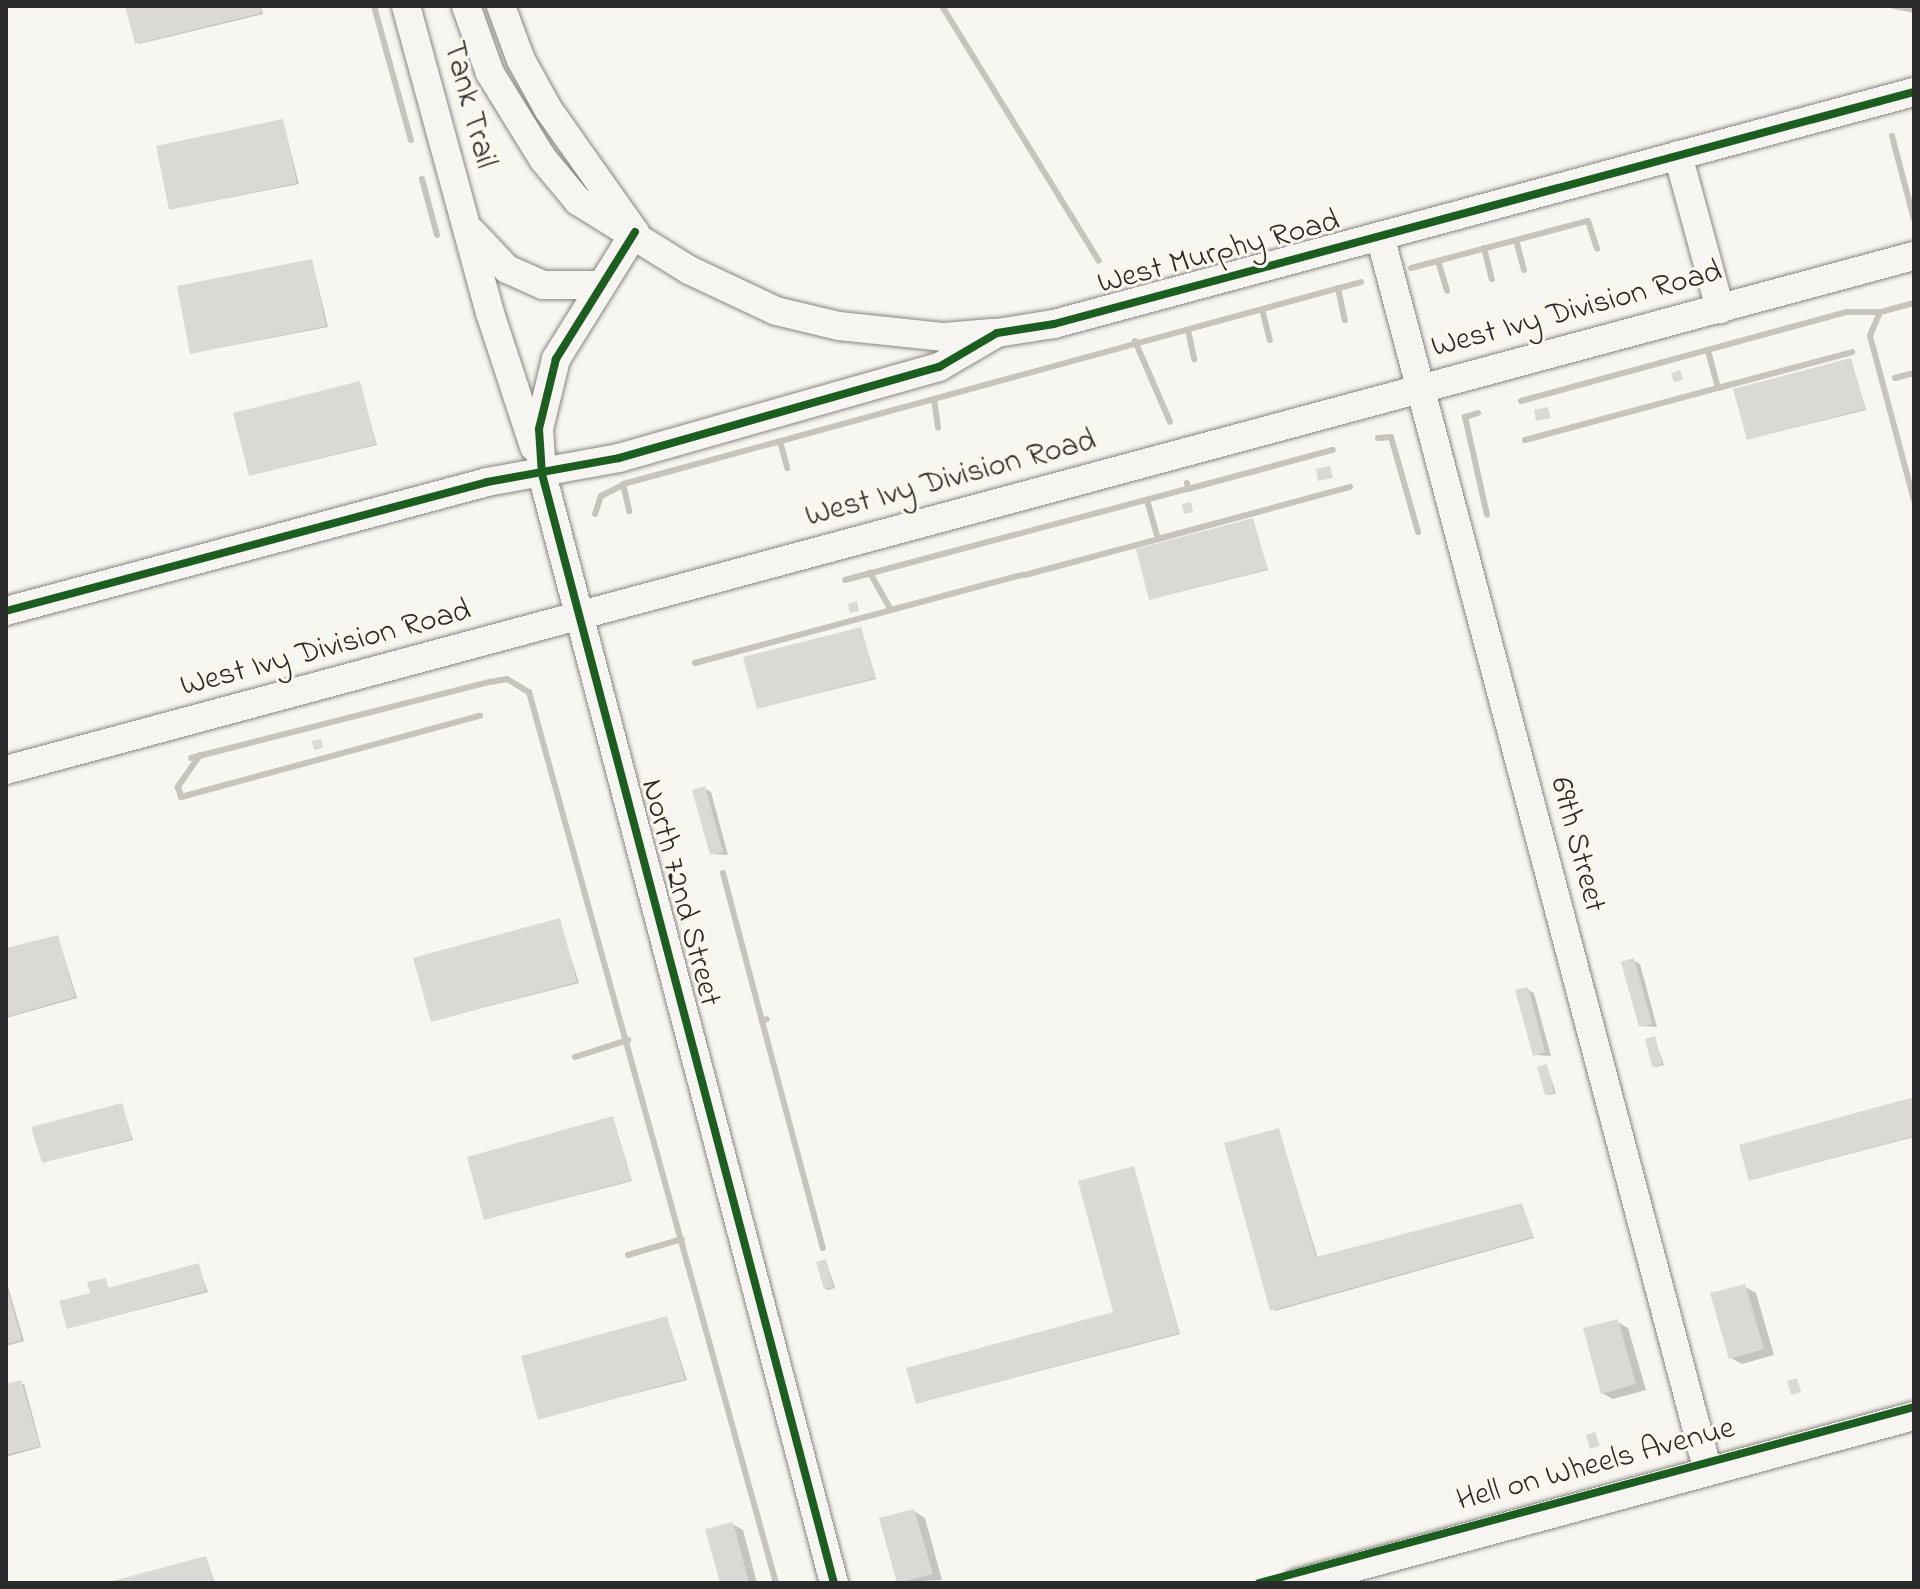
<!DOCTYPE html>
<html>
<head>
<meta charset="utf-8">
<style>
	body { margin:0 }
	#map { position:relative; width:1920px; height:1589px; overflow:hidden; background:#f8f6f0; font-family:"Indie Flower",sans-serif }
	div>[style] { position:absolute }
	.shadow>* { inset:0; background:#0003 }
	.stream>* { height:6px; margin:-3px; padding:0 3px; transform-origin:3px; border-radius:3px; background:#c6c4bd }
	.building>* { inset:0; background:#dbd9d6 }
	.roads { filter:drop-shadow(0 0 2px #878684) drop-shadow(0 0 2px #878684) }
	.minor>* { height:28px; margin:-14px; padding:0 14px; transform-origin:14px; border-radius:14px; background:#f6f5f1 }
	.cycleway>* { height:8px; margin:-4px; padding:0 4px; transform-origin:4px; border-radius:4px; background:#1b5e20 }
	span { translate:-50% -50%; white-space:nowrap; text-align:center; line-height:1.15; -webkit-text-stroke:6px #fbf7ec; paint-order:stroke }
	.street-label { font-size:32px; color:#2b2b2b }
	.frame { position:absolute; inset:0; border:8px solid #2b2b2b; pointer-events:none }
</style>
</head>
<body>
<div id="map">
	<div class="shadow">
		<i style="clip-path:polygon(127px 6px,261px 6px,263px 14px,139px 44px)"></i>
		<i style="clip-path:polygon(283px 122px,299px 184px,171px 209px)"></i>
		<i style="clip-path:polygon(312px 261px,328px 327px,192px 353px)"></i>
		<i style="clip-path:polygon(1851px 360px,1866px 410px,1748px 439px)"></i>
		<i style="clip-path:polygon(359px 383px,377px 445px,251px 475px)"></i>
		<i style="clip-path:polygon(1253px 520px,1268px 570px,1151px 599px)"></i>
		<i style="clip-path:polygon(861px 629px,876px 679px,759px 708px)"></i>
		<i style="clip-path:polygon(704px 788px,711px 792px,728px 855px,712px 854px)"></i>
		<i style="clip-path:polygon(559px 920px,579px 983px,432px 1021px)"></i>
		<i style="clip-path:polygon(58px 937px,77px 998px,6px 1018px,6px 950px)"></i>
		<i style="clip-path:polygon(1633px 960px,1640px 964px,1657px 1027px,1640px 1026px)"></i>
		<i style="clip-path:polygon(1527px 989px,1534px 993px,1551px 1056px,1535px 1055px)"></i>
		<i style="clip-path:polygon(1654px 1038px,1664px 1065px,1657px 1067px,1654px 1066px)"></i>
		<i style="clip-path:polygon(1547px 1067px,1556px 1093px,1549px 1095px,1546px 1094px)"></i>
		<i style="clip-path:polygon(1914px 1099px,1914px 1137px,1750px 1180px)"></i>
		<i style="clip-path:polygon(122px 1105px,133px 1140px,44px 1162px)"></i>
		<i style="clip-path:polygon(613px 1118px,632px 1181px,486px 1219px)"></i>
		<i style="clip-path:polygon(1279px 1131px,1318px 1259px,1522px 1205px,1534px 1238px,1275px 1311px)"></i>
		<i style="clip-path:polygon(1133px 1168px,1180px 1334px,918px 1403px,1116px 1314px)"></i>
		<i style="clip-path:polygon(826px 1261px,835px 1288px,828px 1290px,825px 1288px)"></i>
		<i style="clip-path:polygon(198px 1266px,208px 1292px,68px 1328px,105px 1280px,110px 1290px)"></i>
		<i style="clip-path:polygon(6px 1280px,24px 1341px,6px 1346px)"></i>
		<i style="clip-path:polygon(1745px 1287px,1756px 1293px,1774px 1355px,1742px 1364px,1731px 1358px)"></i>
		<i style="clip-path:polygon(667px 1318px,687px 1380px,540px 1418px)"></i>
		<i style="clip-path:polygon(1617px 1322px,1628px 1328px,1646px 1390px,1613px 1399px,1602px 1393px)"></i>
		<i style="clip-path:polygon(24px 1384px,41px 1447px,6px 1457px,6px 1386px)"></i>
		<i style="clip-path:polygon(914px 1511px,925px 1518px,942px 1580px,899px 1582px)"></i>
		<i style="clip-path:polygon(732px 1524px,743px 1530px,757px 1583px,722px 1583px)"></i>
		<i style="clip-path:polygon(206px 1558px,215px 1583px,113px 1583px)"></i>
	</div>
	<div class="stream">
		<i style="left:374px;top:6px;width:139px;rotate:74.6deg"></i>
		<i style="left:942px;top:6px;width:299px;rotate:58.4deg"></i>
		<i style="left:1894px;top:6px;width:20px;rotate:11deg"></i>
		<i style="left:1892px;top:136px;width:86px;rotate:75.2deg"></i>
		<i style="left:422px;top:179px;width:58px;rotate:75deg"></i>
		<i style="left:1516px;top:240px;width:31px;rotate:75deg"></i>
		<i style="left:1484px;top:248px;width:32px;rotate:76deg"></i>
		<i style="left:1438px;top:261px;width:31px;rotate:73deg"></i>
		<i style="left:1411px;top:268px;width:183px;rotate:-14.9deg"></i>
		<i style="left:1588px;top:221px;width:29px;rotate:72deg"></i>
		<i style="left:1338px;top:288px;width:33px;rotate:78deg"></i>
		<i style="left:1914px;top:303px;width:35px;rotate:165deg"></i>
		<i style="left:1880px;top:312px;width:26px;rotate:113deg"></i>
		<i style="left:1870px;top:336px;width:170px;rotate:75deg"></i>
		<i style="left:1262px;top:309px;width:32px;rotate:76deg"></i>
		<i style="left:1188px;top:330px;width:30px;rotate:78deg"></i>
		<i style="left:1135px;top:341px;width:88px;rotate:66.6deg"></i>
		<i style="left:1895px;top:378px;width:20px;rotate:-15deg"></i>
		<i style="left:1718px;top:388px;width:139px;rotate:-15deg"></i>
		<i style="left:934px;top:399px;width:29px;rotate:82deg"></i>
		<i style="left:1521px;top:401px;width:338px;rotate:-15.3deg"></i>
		<i style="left:1847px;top:312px;width:33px"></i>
		<i style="left:1478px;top:413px;width:14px;rotate:163deg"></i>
		<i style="left:1465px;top:417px;width:100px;rotate:77.3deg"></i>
		<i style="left:1378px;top:438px;width:13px;rotate:-4deg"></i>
		<i style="left:1391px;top:437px;width:99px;rotate:74.1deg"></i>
		<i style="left:1525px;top:440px;width:200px;rotate:-15.1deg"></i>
		<i style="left:1718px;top:388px;width:39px;rotate:-105deg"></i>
		<i style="left:780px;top:441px;width:28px;rotate:75deg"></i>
		<i style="left:1187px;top:483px;width:6px;rotate:81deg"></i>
		<i style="left:1188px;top:489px;width:150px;rotate:-15.1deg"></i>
		<i style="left:623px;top:484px;width:28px;rotate:77deg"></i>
		<i style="left:595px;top:514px;width:19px;rotate:-72deg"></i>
		<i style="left:601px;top:496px;width:29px;rotate:-27deg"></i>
		<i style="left:627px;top:483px;width:761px;rotate:-15.31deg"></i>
		<i style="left:1158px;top:539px;width:199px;rotate:-15.2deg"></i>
		<i style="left:1025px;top:575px;width:138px;rotate:-15.1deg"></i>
		<i style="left:1158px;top:539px;width:41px;rotate:-105.8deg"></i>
		<i style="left:845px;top:580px;width:355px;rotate:-14.9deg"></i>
		<i style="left:891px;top:610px;width:136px;rotate:-15deg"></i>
		<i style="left:695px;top:663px;width:203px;rotate:-15.1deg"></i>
		<i style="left:891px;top:610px;width:43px;rotate:-119.6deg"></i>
		<i style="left:200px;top:755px;width:39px;rotate:125deg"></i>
		<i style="left:178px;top:787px;width:10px;rotate:73deg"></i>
		<i style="left:181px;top:797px;width:310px;rotate:-15.2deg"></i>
		<i style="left:191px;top:758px;width:309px;rotate:-14.3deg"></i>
		<i style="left:490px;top:682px;width:17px;rotate:-10deg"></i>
		<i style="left:507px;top:679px;width:26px;rotate:31deg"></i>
		<i style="left:529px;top:692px;width:925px;rotate:74.51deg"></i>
		<i style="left:723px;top:873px;width:153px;rotate:75.2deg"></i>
		<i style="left:762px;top:1021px;width:5px;rotate:-22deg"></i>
		<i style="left:762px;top:1021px;width:235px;rotate:75deg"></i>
		<i style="left:575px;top:1057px;width:56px;rotate:-17.8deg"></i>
		<i style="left:628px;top:1255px;width:56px;rotate:-16.5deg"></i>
	</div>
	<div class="building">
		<i style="clip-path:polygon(125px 6px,260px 6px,261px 13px,135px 44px)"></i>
		<i style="clip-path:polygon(283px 119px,297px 183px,169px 210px,156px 146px)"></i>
		<i style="clip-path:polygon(312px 259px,326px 326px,190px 354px,177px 286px)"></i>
		<i style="clip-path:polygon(1851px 358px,1865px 409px,1747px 440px,1733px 389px)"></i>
		<i style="clip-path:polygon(1680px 370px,1683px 380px,1674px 382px,1671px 373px)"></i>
		<i style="clip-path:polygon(360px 381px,376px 444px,249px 476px,233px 413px)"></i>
		<i style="clip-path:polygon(1548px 407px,1551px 418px,1536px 421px,1534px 410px)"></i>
		<i style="clip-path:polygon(1330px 466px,1333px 478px,1318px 481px,1316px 469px)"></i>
		<i style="clip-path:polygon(1191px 502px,1193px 512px,1184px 514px,1182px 504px)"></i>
		<i style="clip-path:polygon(1253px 518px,1267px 569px,1149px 600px,1136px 549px)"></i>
		<i style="clip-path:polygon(857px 601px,859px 611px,850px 613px,848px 604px)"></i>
		<i style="clip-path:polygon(861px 627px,875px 678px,757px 709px,743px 657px)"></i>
		<i style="clip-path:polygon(321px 739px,323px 748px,314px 750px,312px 741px)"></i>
		<i style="clip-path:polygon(705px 786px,723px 852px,710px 855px,692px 790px)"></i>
		<i style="clip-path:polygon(560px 918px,577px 982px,431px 1022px,413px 958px)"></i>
		<i style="clip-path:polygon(58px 935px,75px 997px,6px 1017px,6px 948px)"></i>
		<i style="clip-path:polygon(1634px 958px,1652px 1024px,1639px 1027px,1621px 962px)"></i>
		<i style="clip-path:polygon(1528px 987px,1545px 1052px,1533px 1056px,1515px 990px)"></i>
		<i style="clip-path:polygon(1655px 1036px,1662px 1064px,1652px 1067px,1645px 1039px)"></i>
		<i style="clip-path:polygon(1547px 1064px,1554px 1092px,1545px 1095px,1537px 1067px)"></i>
		<i style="clip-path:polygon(1914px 1097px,1914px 1136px,1749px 1181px,1739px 1145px)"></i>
		<i style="clip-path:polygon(122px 1103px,132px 1139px,42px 1163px,31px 1127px)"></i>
		<i style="clip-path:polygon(613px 1116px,631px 1180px,484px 1220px,467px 1157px)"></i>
		<i style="clip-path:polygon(1279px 1128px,1316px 1257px,1522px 1203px,1533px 1237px,1270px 1311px,1224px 1143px)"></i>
		<i style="clip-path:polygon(1134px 1166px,1179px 1333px,916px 1404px,906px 1368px,1113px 1312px,1078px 1181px)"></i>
		<i style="clip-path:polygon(826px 1259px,833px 1287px,824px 1289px,816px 1262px)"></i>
		<i style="clip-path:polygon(199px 1263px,206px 1291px,67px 1329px,59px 1301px,90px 1293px,87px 1282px,106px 1278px,108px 1288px)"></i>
		<i style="clip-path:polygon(1745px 1284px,1764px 1349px,1729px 1359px,1710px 1293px)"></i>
		<i style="clip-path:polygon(6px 1285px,22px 1340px,6px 1344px)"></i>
		<i style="clip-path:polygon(667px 1316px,685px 1379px,538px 1420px,521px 1356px)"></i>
		<i style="clip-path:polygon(1618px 1319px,1636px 1384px,1601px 1394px,1583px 1328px)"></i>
		<i style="clip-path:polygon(1797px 1378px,1801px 1392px,1791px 1395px,1787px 1381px)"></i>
		<i style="clip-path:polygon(21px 1380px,40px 1446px,6px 1455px,6px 1384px)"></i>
		<i style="clip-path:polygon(1595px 1432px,1600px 1446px,1590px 1449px,1586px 1435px)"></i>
		<i style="clip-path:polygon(914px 1509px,933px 1574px,897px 1583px,879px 1518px)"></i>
		<i style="clip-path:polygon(733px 1522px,749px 1583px,720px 1583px,705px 1529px)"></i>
		<i style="clip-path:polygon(206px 1556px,214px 1583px,109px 1583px,109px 1582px)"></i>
	</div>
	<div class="roads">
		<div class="minor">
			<i style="left:406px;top:6px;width:318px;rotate:74.7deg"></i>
			<i style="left:490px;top:313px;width:141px;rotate:71.8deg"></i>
			<i style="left:466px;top:6px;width:71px;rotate:70.3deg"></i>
			<i style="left:490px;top:73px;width:101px;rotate:58.4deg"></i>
			<i style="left:543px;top:159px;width:55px;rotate:50.2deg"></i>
			<i style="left:578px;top:201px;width:131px;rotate:31.9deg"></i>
			<i style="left:689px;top:270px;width:96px;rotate:25.2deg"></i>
			<i style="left:776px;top:311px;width:65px;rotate:13.4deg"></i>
			<i style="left:839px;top:326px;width:106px;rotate:6deg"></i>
			<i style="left:944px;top:337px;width:48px;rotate:-4.8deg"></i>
			<i style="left:501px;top:6px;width:58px;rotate:69.7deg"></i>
			<i style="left:521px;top:60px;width:56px;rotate:61.1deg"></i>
			<i style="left:548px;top:109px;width:146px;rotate:54.8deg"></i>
			<i style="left:1678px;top:155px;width:160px;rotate:74.7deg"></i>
			<i style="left:472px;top:232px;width:51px;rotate:46.6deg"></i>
			<i style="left:507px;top:269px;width:39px;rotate:24deg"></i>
			<i style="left:543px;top:285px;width:57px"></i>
			<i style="left:635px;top:232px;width:150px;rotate:121.9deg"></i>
			<i style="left:556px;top:359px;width:72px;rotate:103.7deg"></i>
			<i style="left:539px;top:429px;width:45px;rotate:86.2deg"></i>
			<i style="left:542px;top:474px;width:1147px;rotate:75.25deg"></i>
			<i style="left:1380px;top:236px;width:1278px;rotate:75.13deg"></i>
			<i style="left:6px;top:611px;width:498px;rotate:-15deg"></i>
			<i style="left:487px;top:482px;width:134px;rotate:-10.3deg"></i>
			<i style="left:619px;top:458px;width:333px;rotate:-15.9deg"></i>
			<i style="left:939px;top:367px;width:67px;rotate:-30.4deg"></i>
			<i style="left:997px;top:333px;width:58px;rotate:-9deg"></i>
			<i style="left:1054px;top:324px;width:891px;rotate:-15.1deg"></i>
			<i style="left:6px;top:770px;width:1976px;rotate:-15.08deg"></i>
			<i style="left:1297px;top:1583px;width:639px;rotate:-15.15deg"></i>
		</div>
	</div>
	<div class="cycleway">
		<i style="left:635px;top:232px;width:150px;rotate:121.9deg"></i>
		<i style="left:556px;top:359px;width:72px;rotate:103.7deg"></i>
		<i style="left:539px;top:429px;width:45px;rotate:86.2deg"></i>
		<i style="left:542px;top:474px;width:1147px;rotate:75.25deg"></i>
		<i style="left:6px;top:611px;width:498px;rotate:-15deg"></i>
		<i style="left:487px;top:482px;width:134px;rotate:-10.3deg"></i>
		<i style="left:619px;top:458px;width:333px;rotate:-15.9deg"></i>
		<i style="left:939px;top:367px;width:67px;rotate:-30.4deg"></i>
		<i style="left:997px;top:333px;width:58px;rotate:-9deg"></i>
		<i style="left:1054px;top:324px;width:891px;rotate:-15.1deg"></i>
		<i style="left:1259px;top:1583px;width:678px;rotate:-15.04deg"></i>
	</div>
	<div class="street-label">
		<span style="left:468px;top:105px;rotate:75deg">Tank Trail</span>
		<span style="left:1219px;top:254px;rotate:-15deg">West Murphy Road</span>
		<span style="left:1577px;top:311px;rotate:-15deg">West Ivy Division Road</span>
		<span style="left:951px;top:480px;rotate:-15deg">West Ivy Division Road</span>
		<span style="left:326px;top:650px;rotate:-15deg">West Ivy Division Road</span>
		<span style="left:1576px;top:845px;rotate:75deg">69th Street</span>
		<span style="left:679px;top:893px;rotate:75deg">North 72nd Street</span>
		<span style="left:1596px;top:1466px;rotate:-15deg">Hell on Wheels Avenue</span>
	</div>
	<div class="frame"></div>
</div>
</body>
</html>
